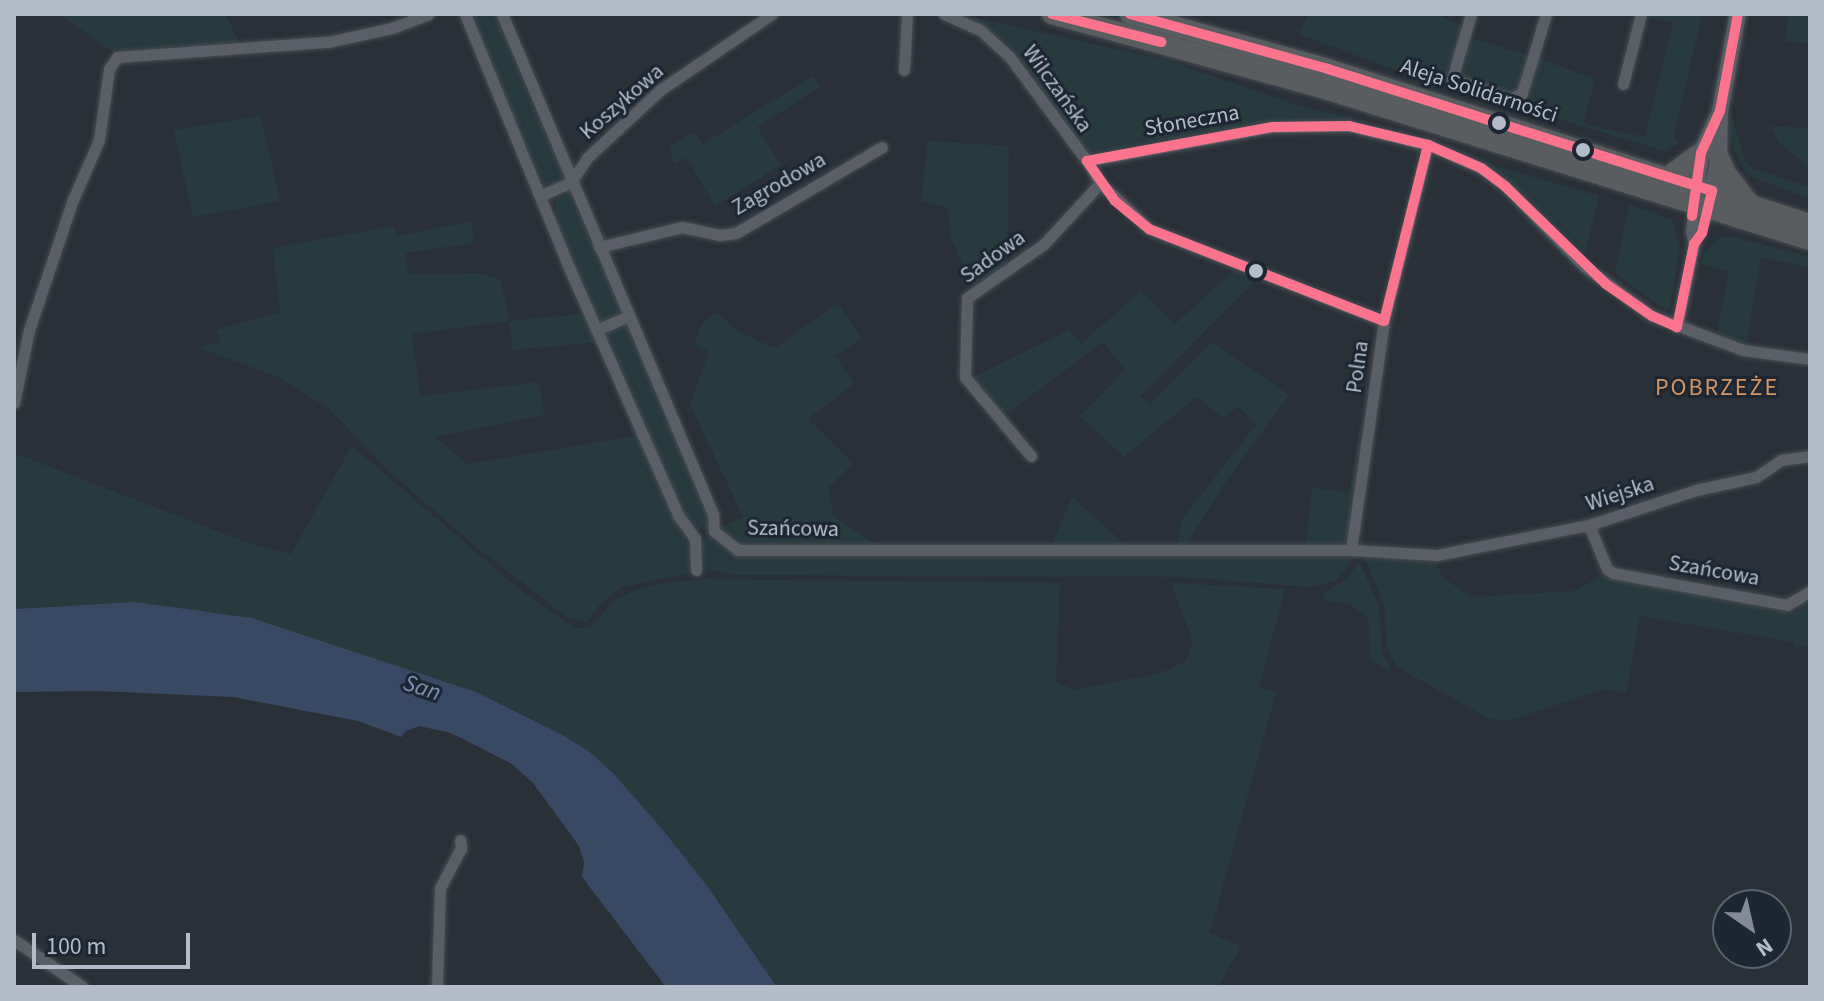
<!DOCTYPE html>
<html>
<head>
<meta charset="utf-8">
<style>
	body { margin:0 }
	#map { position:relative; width:1824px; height:1001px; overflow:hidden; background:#2a3038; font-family:"Source Sans 3",sans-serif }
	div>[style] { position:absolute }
	.green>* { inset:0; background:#273a3e }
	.water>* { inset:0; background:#384963 }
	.roads { filter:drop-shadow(0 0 2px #484c53) drop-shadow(0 0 2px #484c53) }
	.street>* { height:11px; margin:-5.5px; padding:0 5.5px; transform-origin:5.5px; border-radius:5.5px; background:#5a5e66 }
	.secondary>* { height:16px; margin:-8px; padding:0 8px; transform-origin:8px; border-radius:8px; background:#595d64 }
	.highway>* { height:20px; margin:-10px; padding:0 10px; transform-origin:10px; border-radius:10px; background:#5a5d60 }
	.bus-1>* { height:10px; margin:-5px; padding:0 5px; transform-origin:5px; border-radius:5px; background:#fc738d }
	.dots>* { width:22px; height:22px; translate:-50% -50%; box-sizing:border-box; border:4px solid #1d2633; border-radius:50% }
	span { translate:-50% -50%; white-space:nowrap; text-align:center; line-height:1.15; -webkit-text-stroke:6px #1d2633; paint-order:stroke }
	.street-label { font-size:22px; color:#b4bcc9 }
	.neighbourhood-label { font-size:24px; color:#d59563; letter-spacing:2px }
	.water-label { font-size:24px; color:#7c92b1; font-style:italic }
	.frame { position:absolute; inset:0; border:16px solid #b4bcc9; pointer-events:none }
	.north { position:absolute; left:1712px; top:889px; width:80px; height:80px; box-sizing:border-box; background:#1d2633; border:2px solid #59626f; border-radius:50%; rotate:146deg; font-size:22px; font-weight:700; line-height:32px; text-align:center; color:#b4bcc9 }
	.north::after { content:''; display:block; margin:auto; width:28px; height:36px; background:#848b96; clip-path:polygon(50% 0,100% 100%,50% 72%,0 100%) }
	.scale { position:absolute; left:32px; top:933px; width:158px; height:36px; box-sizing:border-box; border:4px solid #b4bcc9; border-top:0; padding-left:10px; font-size:24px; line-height:28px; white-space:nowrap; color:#b4bcc9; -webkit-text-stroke:6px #1d2633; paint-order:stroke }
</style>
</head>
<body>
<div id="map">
	<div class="green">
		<i style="clip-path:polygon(58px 14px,225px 14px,241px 46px,126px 55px,113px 52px)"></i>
		<i style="clip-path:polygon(469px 14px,498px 14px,526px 92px,563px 173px,564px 180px,553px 186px,542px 183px)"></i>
		<i style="clip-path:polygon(959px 14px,1170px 61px,1301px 107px,1351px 117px,1353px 123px,1277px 123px,1089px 152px,1083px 149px,1015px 51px,985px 26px)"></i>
		<i style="clip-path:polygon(1308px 14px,1436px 14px,1462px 26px,1442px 87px,1299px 34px)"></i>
		<i style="clip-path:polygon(1644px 14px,1702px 14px,1674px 136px,1679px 143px,1665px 151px,1522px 108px,1538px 58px,1595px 79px,1583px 124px,1645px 137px,1673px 22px,1644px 17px)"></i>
		<i style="clip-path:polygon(1788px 14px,1810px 14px,1810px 43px,1785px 42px)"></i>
		<i style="clip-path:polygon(1471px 38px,1531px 56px,1518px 89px,1510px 95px,1461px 81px,1458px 75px)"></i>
		<i style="clip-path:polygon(813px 76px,820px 87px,757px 127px,781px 165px,715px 206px,687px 158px,674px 164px,669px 147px,694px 132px,703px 144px)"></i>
		<i style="clip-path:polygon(1731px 113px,1745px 161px,1754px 169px,1810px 187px,1810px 199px,1747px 175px,1728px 138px)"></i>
		<i style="clip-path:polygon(261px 116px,280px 201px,193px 217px,174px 130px)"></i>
		<i style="clip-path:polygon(1770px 126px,1810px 128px,1810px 168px,1780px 144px)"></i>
		<i style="clip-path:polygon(928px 141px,1009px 146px,1007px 265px,973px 288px,951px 238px,947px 207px,921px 201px)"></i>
		<i style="clip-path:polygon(1485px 163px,1599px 196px,1584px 258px,1511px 184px)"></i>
		<i style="clip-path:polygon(568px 189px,621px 311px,606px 324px,596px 316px,556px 224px,555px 200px)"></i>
		<i style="clip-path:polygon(1629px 205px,1672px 220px,1680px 247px,1670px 309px,1665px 310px,1615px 273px)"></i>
		<i style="clip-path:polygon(evenodd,472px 221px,474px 243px,406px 253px,408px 274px,477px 273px,500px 279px,510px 321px,581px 314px,585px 310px,693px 555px,689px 573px,622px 587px,600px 604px,587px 622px,567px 617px,480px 550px,391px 473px,328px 408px,278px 377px,197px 347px,221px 342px,217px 330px,280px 312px,273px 248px,394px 226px,397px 236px,472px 221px,509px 321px,513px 350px,598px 342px,634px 436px,467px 464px,435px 437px,544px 415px,539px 382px,420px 396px,412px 334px,509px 321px)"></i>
		<i style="clip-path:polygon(1728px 236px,1810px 256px,1810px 268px,1761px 257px,1747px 343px,1716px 336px,1729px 271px,1701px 264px,1704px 253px,1718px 239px)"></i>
		<i style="clip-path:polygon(1233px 271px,1257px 279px,1140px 397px,1150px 404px,1212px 342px,1289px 395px,1222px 487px,1186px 546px,1178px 546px,1181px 520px,1256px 425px,1238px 406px,1224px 419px,1197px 396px,1124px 457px,1080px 416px,1125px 370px,1103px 342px,1008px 413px,995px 409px,969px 379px,1069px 330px,1081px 344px,1141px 291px,1175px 324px)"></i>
		<i style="clip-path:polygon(838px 303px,862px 339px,835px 356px,854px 384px,808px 419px,853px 464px,829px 487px,833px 516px,878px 546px,742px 546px,720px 528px,743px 517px,690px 404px,709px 352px,694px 344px,703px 322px,717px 312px,736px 331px,775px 348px)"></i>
		<i style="clip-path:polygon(625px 320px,705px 501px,710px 526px,706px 530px,687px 525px,606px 341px,606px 332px)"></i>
		<i style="clip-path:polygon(1360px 427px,1365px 427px,1347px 537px,1339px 547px,1306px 547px,1312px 488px,1349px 492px)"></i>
		<i style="clip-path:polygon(352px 446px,514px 585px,574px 628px,591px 627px,613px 601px,631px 592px,658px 584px,705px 579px,1060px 583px,1056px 682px,1075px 690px,1157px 674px,1186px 662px,1193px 641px,1171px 583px,1285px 589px,1259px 688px,1276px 692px,1210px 933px,1241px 946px,1221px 982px,1217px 987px,777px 987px,708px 887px,663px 830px,614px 774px,590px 752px,561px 734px,476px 692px,135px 602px,14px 609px,14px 453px,256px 546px,291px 554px)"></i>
		<i style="clip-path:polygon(1072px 496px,1083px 507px,1126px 545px,1051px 547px)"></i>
		<i style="clip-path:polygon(708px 536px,714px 537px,727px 548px,1347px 554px,1352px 560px,1337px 580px,1311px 587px,1183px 577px,736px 575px,706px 569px,700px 548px)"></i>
		<i style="clip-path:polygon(1364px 556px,1435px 559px,1442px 577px,1471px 597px,1575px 591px,1601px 576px,1798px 611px,1810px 598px,1810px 646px,1794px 648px,1793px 642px,1640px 616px,1626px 693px,1605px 689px,1507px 721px,1490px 719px,1397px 667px,1387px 647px,1384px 604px)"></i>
		<i style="clip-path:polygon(1359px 562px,1379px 605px,1382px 652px,1392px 672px,1370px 659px,1368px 618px,1349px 604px,1323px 600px,1325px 593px,1347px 579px)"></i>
	</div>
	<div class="water">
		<i style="clip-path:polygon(135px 602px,252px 618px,476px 692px,561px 734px,590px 752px,614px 774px,663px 830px,708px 887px,777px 987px,666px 987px,582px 877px,584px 862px,579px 846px,533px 783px,512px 764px,451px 733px,419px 726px,406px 731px,401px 737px,358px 721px,233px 697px,98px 691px,14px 692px,14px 609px)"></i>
	</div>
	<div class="roads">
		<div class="street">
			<i style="left:465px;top:14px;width:269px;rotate:67.7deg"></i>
			<i style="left:567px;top:263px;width:275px;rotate:66.2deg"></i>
			<i style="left:678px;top:515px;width:29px;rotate:54deg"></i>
			<i style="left:502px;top:14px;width:543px;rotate:67.12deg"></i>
			<i style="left:713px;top:514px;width:17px;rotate:87deg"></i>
			<i style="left:714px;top:531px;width:31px;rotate:38deg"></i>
			<i style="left:738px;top:550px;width:613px"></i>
			<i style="left:1351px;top:550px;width:86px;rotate:3.3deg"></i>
			<i style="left:1437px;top:555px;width:155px;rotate:-11.2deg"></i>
			<i style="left:1589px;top:525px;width:113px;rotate:-18.1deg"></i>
			<i style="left:1696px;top:490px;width:61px;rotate:-12.2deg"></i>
			<i style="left:1756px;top:477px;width:30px;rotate:-34deg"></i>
			<i style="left:1781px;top:460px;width:29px;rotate:-8deg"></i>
			<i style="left:944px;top:14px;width:39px;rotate:24deg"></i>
			<i style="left:980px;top:30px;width:39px;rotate:42deg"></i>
			<i style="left:1009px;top:56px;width:131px;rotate:53.4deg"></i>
			<i style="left:1087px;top:161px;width:26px;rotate:59deg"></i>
			<i style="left:1100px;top:183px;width:67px;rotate:43.2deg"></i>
			<i style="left:1149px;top:229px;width:252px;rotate:21.4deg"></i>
			<i style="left:1471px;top:14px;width:68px;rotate:106.3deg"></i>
			<i style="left:1452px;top:79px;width:61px;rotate:19deg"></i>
			<i style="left:1510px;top:99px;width:13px;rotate:-27deg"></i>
			<i style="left:1522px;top:93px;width:83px;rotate:-73.1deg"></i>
			<i style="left:904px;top:70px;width:56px;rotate:-86.9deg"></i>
			<i style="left:1623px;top:84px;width:72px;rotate:-75.6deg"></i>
			<i style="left:1087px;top:161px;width:189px;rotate:-10.4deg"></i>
			<i style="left:1273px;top:127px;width:76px;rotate:-0.8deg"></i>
			<i style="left:1349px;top:126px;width:81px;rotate:13.5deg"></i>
			<i style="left:1428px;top:145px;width:58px;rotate:23.5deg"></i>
			<i style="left:1481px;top:168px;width:30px;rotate:37deg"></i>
			<i style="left:1505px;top:186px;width:114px;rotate:45.4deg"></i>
			<i style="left:1585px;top:267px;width:83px;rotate:36.2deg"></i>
			<i style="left:1652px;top:316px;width:97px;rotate:20.5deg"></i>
			<i style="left:1743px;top:350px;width:68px;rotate:7.7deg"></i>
			<i style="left:542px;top:195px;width:32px;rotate:-24deg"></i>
			<i style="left:571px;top:182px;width:29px;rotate:-56deg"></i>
			<i style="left:587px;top:158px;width:100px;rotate:-43deg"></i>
			<i style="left:660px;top:90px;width:135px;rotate:-34.2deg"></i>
			<i style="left:1694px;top:204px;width:27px;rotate:96deg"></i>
			<i style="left:1691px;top:231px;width:13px;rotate:77deg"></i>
			<i style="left:599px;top:247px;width:85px;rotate:-13.5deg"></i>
			<i style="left:682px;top:227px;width:38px;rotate:12deg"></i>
			<i style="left:719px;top:235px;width:17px;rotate:-7deg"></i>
			<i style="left:736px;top:233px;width:169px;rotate:-30.5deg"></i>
			<i style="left:1677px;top:327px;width:85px;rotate:-78.4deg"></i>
			<i style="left:1694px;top:244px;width:36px;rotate:-67deg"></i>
			<i style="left:599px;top:329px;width:32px;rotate:-24deg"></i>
			<i style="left:14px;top:403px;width:75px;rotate:-78.4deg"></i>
			<i style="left:29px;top:330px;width:135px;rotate:-71.4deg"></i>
			<i style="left:72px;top:202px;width:68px;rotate:-66.5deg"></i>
			<i style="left:99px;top:140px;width:72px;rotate:-82deg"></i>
			<i style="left:109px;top:69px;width:14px;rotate:-56deg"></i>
			<i style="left:117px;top:57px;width:212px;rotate:-4.1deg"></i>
			<i style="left:328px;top:42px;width:66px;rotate:-12.3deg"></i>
			<i style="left:392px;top:28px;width:39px;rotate:-21deg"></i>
			<i style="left:1031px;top:456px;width:103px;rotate:-129.9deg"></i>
			<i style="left:965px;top:377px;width:79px;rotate:-88.5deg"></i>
			<i style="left:967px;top:298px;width:94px;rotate:-35deg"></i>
			<i style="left:1044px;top:244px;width:83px;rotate:-47.4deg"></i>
			<i style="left:1589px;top:525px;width:48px;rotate:67.8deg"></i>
			<i style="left:1607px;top:569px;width:7px;rotate:34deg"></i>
			<i style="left:1613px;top:573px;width:177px;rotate:10.4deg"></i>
			<i style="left:1787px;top:605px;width:27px;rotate:-31deg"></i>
			<i style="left:695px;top:538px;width:32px;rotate:88deg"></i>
			<i style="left:1351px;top:550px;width:231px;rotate:-81.8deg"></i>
			<i style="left:1384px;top:321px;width:181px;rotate:-76deg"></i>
			<i style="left:14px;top:940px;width:83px;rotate:34.3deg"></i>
			<i style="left:437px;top:987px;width:99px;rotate:-88.3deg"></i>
			<i style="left:440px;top:888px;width:45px;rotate:-62.3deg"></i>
			<i style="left:461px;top:848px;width:8px;rotate:-97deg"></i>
		</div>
		<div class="secondary">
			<i style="left:1695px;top:197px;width:44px;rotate:-82.2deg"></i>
			<i style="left:1701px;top:153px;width:41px;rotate:-65.3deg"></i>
			<i style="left:1710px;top:202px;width:45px;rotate:-78.4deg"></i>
			<i style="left:1719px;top:158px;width:47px;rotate:-88.8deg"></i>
			<i style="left:1720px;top:111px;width:99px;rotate:-79.5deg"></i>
		</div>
		<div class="highway">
			<i style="left:1052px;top:14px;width:280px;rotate:15.3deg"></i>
			<i style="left:1322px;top:88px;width:511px;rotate:17.3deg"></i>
			<i style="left:1130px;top:14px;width:205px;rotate:15.5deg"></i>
			<i style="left:1328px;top:69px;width:506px;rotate:17.83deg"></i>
			<i style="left:1719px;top:158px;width:19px;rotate:65deg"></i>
			<i style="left:1727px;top:175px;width:36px;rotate:52deg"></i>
			<i style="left:1669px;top:176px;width:39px;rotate:-36deg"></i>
		</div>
	</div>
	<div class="bus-1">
		<i style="left:1052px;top:14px;width:113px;rotate:14.4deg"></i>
		<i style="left:1130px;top:14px;width:205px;rotate:15.5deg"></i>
		<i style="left:1328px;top:69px;width:403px;rotate:17.6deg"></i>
		<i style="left:1712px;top:191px;width:43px;rotate:103.4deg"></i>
		<i style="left:1702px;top:233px;width:14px;rotate:126deg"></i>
		<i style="left:1694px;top:244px;width:85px;rotate:101.6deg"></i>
		<i style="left:1677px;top:327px;width:27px;rotate:-156deg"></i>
		<i style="left:1652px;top:316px;width:56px;rotate:-145.2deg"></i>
		<i style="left:1606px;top:284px;width:141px;rotate:-135.9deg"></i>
		<i style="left:1505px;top:186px;width:30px;rotate:-143deg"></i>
		<i style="left:1481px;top:168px;width:58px;rotate:-156.5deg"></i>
		<i style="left:1349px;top:126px;width:81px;rotate:13.5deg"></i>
		<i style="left:1428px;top:145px;width:181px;rotate:104deg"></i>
		<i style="left:1384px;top:321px;width:252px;rotate:-158.6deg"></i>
		<i style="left:1149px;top:229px;width:44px;rotate:-140.5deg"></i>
		<i style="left:1115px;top:201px;width:49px;rotate:-125deg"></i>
		<i style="left:1087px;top:161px;width:189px;rotate:-10.4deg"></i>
		<i style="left:1273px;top:127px;width:76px;rotate:-0.8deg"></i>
		<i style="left:1692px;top:216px;width:64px;rotate:-81.9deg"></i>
		<i style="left:1701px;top:153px;width:46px;rotate:-65.7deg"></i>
		<i style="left:1720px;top:111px;width:99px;rotate:-79.5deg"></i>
	</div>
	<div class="dots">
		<i style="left:1499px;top:123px;background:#b4bcc9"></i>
		<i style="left:1583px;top:150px;background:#b4bcc9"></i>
		<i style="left:1256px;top:271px;background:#b4bcc9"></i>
	</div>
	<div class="street-label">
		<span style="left:1057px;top:89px;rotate:54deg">WiIczańska</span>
		<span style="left:1479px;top:91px;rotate:18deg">Aleja Solidarności</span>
		<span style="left:622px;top:102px;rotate:-41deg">Koszykowa</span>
		<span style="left:1192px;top:121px;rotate:-10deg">Słoneczna</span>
		<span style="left:779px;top:184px;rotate:-30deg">Zagrodowa</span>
		<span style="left:993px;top:257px;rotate:-36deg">Sadowa</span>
		<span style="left:1358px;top:367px;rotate:-82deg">Polna</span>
		<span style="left:1620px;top:494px;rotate:-18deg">Wiejska</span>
		<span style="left:793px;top:529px;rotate:1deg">Szańcowa</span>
		<span style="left:1714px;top:571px;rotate:10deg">Szańcowa</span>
	</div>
	<div class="neighbourhood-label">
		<span style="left:1717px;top:388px">POBRZEŻE</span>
	</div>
	<div class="water-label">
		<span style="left:422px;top:688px;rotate:18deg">San</span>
	</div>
	<div class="frame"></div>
	<div class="north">N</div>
	<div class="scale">100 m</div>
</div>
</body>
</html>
